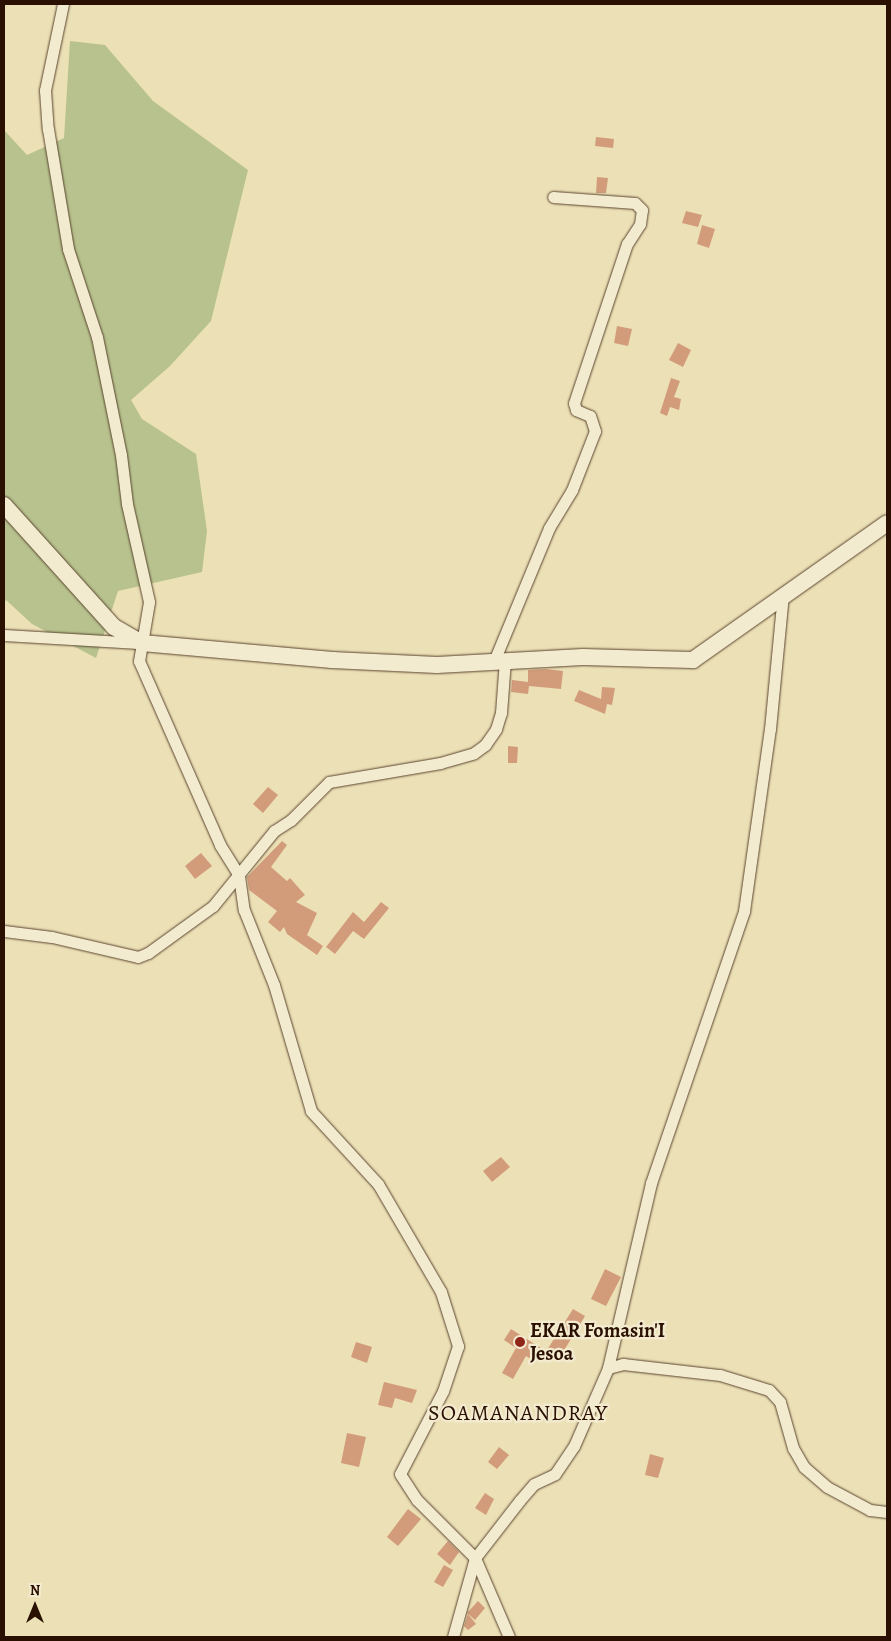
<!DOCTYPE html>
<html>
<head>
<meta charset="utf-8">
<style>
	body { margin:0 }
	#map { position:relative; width:891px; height:1641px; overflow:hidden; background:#ece0b6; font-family:Alegreya,serif }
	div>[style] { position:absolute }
	.green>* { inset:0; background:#b7c28e }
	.building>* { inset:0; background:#d29c7b }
	.roads { filter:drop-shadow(0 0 1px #5a442e) drop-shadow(0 0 1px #5a442e) }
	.street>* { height:11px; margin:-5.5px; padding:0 5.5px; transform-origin:5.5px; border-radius:5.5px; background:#f3ebd0 }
	.secondary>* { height:16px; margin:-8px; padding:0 8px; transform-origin:8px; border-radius:8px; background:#f3ebd0 }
	.dots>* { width:14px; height:14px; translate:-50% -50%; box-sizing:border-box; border:2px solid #f3ebd0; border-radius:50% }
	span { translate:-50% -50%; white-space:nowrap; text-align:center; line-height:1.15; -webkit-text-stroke:4.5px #f3ebd0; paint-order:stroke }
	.poi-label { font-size:20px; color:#2a1000; font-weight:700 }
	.left { translate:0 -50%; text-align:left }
	.quarter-label { font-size:22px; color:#2a1000; letter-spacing:1px }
	.frame { position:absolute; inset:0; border:5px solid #2a1000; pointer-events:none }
	.north { position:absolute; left:10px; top:1581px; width:50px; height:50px; -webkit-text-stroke:4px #f3ebd0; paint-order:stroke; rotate:0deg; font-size:14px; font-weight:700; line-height:20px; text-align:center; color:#2a1000 }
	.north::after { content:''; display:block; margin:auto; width:18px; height:22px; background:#2a1000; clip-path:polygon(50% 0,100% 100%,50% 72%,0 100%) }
</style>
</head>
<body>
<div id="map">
	<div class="green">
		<i style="clip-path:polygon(70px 41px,105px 45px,153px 101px,248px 170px,211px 321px,170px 366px,131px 400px,142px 419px,196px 454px,207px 531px,202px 572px,118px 591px,96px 658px,32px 624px,6px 600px,4px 603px,4px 130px,27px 155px,64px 138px)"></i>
	</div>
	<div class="building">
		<i style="clip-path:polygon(596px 137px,614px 139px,613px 148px,595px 146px)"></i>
		<i style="clip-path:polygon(597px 177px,608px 178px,606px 193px,596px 193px)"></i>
		<i style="clip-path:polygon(686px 211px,702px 215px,698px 227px,682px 223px)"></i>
		<i style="clip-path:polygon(702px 225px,715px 229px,709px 248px,697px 244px)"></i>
		<i style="clip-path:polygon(617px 326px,632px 329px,628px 346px,614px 343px)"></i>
		<i style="clip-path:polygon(678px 343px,691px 350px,683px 367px,669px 360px)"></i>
		<i style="clip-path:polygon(671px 378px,680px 381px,674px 397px,681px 399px,679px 410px,670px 407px,667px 416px,660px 413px)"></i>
		<i style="clip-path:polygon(546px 669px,563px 671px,561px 689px,529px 686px,528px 694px,511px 692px,512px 680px,528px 682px,528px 670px)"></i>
		<i style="clip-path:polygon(602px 687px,615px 688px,612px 705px,607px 704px,605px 714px,574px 701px,579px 690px,601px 699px)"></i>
		<i style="clip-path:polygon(508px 746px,518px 747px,517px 763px,508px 763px)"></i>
		<i style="clip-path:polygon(268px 787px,278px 795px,263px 813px,253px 804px)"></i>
		<i style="clip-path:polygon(282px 841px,287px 845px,271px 867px,287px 881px,290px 878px,305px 895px,296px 902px,317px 913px,307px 935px,323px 946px,317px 955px,287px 934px,284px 927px,280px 932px,268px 922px,277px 911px,249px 890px,247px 877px)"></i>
		<i style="clip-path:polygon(201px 853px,212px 866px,195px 879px,185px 866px)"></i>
		<i style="clip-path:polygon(381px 902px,389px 908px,364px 939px,353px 931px,335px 954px,326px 947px,353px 912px,364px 922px)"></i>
		<i style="clip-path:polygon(501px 1157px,510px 1167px,492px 1182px,483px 1171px)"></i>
		<i style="clip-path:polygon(605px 1269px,621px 1277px,606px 1306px,591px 1299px)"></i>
		<i style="clip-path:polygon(573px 1309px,585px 1316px,560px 1357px,547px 1350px)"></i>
		<i style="clip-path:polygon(511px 1329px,541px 1348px,534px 1361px,526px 1356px,513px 1379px,502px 1373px,516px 1348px,504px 1340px)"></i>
		<i style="clip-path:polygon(356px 1342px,372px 1347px,367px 1363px,351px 1357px)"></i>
		<i style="clip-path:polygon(384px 1382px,417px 1390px,412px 1403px,395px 1398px,392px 1408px,378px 1405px)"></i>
		<i style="clip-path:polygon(347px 1433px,366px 1437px,359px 1467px,341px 1463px)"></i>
		<i style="clip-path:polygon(499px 1447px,509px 1455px,497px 1469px,488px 1462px)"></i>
		<i style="clip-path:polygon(650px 1454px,664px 1458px,658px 1478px,645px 1475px)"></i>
		<i style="clip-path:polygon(485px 1493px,494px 1499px,486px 1515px,475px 1508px)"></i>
		<i style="clip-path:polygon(408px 1509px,421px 1519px,398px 1546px,387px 1537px)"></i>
		<i style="clip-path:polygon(448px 1541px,459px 1552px,450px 1565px,437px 1554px)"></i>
		<i style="clip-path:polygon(444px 1565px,453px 1570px,443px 1587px,434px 1582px)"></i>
		<i style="clip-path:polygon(478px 1601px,485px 1608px,475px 1620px,467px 1613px)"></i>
		<i style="clip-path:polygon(468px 1614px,476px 1624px,468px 1630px,464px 1626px)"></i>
	</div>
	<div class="roads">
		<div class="street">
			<i style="left:63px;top:4px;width:88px;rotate:101.8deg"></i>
			<i style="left:45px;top:90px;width:39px;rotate:86deg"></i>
			<i style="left:48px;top:129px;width:122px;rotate:80.5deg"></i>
			<i style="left:68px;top:249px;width:93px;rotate:71.8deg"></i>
			<i style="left:97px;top:337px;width:120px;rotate:78.5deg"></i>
			<i style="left:121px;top:455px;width:49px;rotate:83deg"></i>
			<i style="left:127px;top:504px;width:100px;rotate:77.3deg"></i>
			<i style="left:149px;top:602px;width:60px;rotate:99.6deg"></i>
			<i style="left:139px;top:661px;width:201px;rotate:66.2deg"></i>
			<i style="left:220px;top:845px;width:36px;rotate:58deg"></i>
			<i style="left:239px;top:876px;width:34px;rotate:82deg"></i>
			<i style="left:244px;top:910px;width:81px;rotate:68.2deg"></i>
			<i style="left:274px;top:985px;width:131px;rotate:73.6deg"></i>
			<i style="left:311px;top:1111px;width:99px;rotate:47.5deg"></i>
			<i style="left:378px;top:1184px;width:125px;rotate:59.7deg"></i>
			<i style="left:441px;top:1292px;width:57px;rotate:72.5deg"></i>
			<i style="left:458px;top:1346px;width:47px;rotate:108.4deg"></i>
			<i style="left:443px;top:1391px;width:93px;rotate:117.4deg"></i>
			<i style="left:400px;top:1474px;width:31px;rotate:57deg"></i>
			<i style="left:417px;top:1500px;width:82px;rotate:45deg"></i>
			<i style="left:475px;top:1558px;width:82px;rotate:105.6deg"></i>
			<i style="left:4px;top:635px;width:135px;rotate:3.4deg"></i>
			<i style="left:494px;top:661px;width:144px;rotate:-67.5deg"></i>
			<i style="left:549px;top:528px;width:44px;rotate:-58.8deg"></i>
			<i style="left:572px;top:490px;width:63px;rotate:-68.7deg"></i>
			<i style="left:595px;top:431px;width:16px;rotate:-108deg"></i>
			<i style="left:590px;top:416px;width:15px;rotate:-157deg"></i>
			<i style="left:576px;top:410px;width:7px;rotate:-106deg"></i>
			<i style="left:574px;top:403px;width:168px;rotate:-71.6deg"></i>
			<i style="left:627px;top:244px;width:24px;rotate:-57deg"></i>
			<i style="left:640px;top:224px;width:14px;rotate:-82deg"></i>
			<i style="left:642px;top:210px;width:10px;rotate:-135deg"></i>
			<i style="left:635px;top:203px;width:82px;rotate:-175.8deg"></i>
			<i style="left:4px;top:931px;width:48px;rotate:7.1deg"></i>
			<i style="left:52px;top:937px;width:88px;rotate:13.1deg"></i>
			<i style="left:138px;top:957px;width:11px;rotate:-22deg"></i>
			<i style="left:148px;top:953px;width:80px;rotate:-35.9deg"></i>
			<i style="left:213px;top:906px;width:97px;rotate:-50.9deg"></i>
			<i style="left:274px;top:831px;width:20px;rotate:-33deg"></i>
			<i style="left:291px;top:820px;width:54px;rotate:-45deg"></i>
			<i style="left:329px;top:782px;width:113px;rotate:-9.7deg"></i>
			<i style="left:440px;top:763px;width:35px;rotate:-16deg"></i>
			<i style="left:474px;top:753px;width:14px;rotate:-36deg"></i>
			<i style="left:485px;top:745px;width:19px;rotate:-55deg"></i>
			<i style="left:496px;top:729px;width:17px;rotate:-73deg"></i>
			<i style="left:501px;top:713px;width:53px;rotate:-85.7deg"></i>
			<i style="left:608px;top:1368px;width:190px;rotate:-76.9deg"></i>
			<i style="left:651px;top:1183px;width:287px;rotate:-71.1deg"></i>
			<i style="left:744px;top:911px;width:184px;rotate:-81.9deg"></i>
			<i style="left:770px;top:729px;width:136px;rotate:-84.5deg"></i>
			<i style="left:509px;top:1637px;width:86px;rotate:-113.3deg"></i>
			<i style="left:475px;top:1558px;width:73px;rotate:-52.2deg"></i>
			<i style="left:520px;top:1500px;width:21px;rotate:-49deg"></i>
			<i style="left:534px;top:1484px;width:23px;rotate:-25deg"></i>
			<i style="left:555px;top:1474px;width:34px;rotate:-56deg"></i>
			<i style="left:574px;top:1446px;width:85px;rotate:-66.4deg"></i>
			<i style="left:608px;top:1368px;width:16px;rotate:-15deg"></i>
			<i style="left:623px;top:1364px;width:98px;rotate:6.5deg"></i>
			<i style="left:720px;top:1375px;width:51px;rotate:17deg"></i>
			<i style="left:769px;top:1390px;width:16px;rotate:47deg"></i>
			<i style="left:780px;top:1402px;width:48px;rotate:74.2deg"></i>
			<i style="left:793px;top:1448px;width:22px;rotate:60deg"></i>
			<i style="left:804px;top:1467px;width:30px;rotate:41deg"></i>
			<i style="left:827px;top:1487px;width:49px;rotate:28.1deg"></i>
			<i style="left:870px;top:1510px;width:17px;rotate:7deg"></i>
		</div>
		<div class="secondary">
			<i style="left:4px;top:505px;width:164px;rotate:48deg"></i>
			<i style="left:114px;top:627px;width:32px;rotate:30deg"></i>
			<i style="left:142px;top:643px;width:191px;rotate:5.1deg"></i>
			<i style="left:332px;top:660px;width:105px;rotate:2.7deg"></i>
			<i style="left:437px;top:665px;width:146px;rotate:-3.1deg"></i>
			<i style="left:583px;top:657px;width:110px;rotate:1.6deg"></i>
			<i style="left:693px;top:660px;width:237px;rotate:-35.2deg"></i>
		</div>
	</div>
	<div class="dots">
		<i style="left:520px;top:1342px;background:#8f2418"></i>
	</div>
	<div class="poi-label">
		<span class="left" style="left:530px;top:1342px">EKAR Fomasin'I<br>Jesoa</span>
	</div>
	<div class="quarter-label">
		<span style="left:518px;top:1414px">SOAMANANDRAY</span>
	</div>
	<div class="frame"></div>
	<div class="north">N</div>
</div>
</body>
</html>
